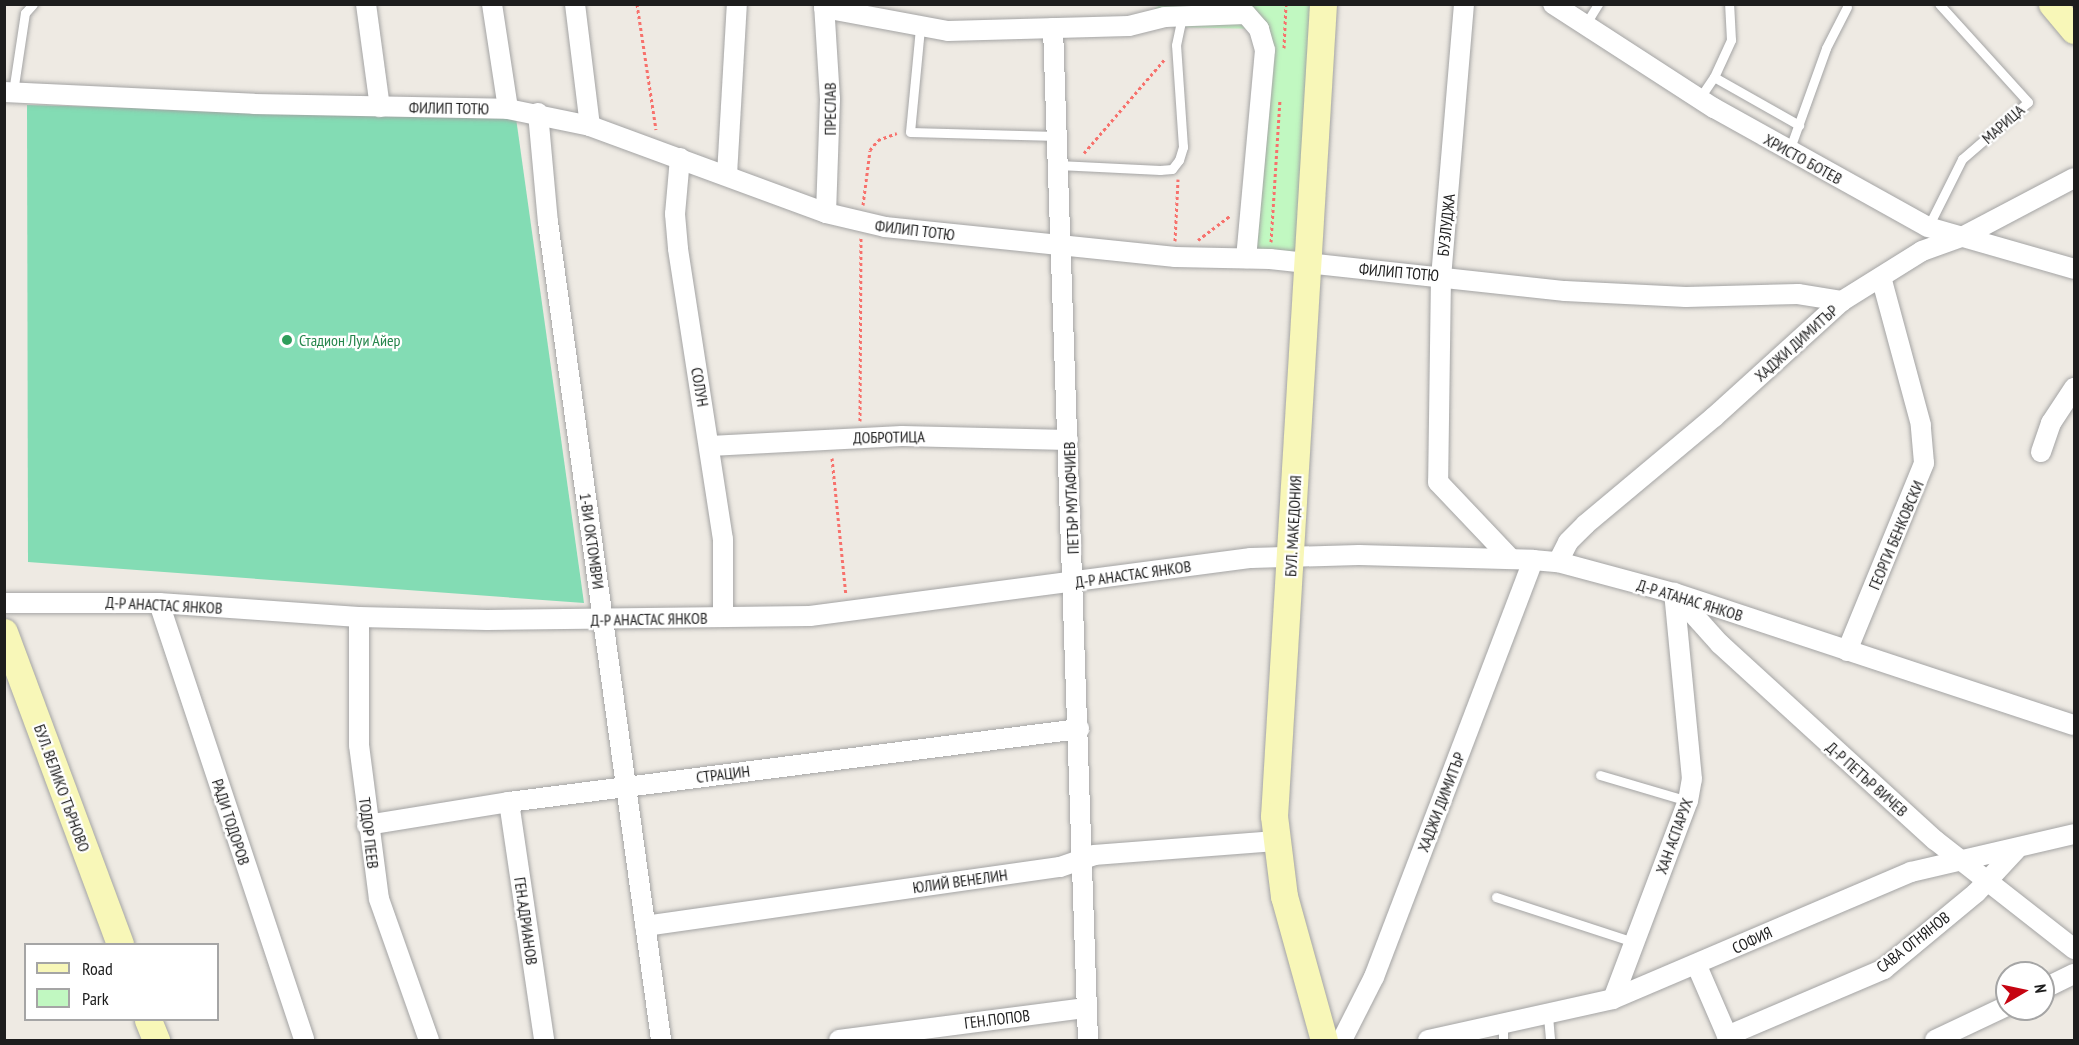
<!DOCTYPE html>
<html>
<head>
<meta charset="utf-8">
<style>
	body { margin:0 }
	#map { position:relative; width:2079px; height:1045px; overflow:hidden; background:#eeeae3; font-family:"PT Sans Narrow",sans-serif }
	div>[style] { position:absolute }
	.park>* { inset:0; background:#c1f8c1 }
	.pitch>* { inset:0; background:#83dcb4 }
	.path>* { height:3px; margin-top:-1.5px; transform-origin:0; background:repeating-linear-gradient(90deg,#f7716c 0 3px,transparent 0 6px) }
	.roads { filter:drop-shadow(0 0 2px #a4a4a4) drop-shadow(0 0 2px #a4a4a4) }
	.lane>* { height:9px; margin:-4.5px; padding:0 4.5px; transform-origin:4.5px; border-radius:4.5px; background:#fff }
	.street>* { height:20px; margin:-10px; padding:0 10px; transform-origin:10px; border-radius:10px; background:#fff }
	.secondary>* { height:27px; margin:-13.5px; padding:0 13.5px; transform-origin:13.5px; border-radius:13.5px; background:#f8f7b8 }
	.dots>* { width:16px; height:16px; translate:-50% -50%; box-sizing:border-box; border:3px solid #fff; border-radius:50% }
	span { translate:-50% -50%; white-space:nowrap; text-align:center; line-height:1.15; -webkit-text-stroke:4.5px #fff; paint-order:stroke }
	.street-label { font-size:16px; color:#1d1d1d }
	.leisure-label { font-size:16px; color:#27864d }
	.left { translate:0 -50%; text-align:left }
	.frame { position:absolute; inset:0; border:6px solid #1d1d1d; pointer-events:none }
	.legend { position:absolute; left:24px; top:943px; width:195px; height:78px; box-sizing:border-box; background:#fff; border:2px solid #a5a5a5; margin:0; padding:8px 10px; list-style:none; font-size:18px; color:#1d1d1d }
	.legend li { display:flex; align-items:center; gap:12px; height:30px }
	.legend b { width:30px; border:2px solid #a5a5a5 }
	.north { position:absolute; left:1995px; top:961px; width:60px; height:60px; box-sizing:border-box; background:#fff; border:2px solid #a5a5a5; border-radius:50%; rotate:81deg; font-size:16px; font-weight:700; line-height:24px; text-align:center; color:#1d1d1d }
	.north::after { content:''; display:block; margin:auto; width:21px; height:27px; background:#c60411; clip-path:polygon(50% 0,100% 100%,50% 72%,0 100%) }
</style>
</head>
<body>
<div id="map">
	<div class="park">
		<i style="clip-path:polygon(1160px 5px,1323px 5px,1308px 264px,1246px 258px,1259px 29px,1129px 26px)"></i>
	</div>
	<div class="pitch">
		<i style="clip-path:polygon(27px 105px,516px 118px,584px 603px,28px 562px)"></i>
	</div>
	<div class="path">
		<i style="left:637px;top:4px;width:127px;rotate:81.4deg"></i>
		<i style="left:1284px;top:48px;width:44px;rotate:-87.4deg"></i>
		<i style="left:1084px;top:153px;width:123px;rotate:-49.3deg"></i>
		<i style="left:863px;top:205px;width:55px;rotate:-82.7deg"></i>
		<i style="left:870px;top:150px;width:13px;rotate:-51deg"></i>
		<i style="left:878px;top:140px;width:20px;rotate:-20deg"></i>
		<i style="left:1198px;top:240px;width:41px;rotate:-37.1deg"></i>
		<i style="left:1175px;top:241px;width:62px;rotate:-87.2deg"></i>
		<i style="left:1271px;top:242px;width:143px;rotate:-86.4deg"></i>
		<i style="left:860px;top:421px;width:183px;rotate:-89.7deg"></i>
		<i style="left:832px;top:458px;width:138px;rotate:84.2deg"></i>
	</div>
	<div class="roads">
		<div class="lane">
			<i style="left:1585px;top:25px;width:25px;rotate:-58deg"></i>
			<i style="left:920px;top:28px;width:104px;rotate:95.5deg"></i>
			<i style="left:910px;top:132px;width:147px;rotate:1.6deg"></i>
			<i style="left:1714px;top:77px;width:41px;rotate:-65.3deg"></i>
			<i style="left:1731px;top:40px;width:36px;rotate:-93deg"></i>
			<i style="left:13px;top:92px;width:80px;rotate:-81.4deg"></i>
			<i style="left:25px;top:13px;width:12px;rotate:-48deg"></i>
			<i style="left:1699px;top:99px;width:27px;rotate:-56deg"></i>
			<i style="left:1714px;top:77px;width:98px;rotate:29.5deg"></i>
			<i style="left:1789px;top:151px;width:109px;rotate:-70.2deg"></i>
			<i style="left:1826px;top:48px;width:46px;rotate:-62.9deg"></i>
			<i style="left:1058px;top:165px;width:102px;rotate:2.8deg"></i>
			<i style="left:1160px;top:170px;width:12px;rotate:-5deg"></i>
			<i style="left:1172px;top:169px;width:11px;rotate:-52deg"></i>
			<i style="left:1179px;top:160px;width:14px;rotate:-73deg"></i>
			<i style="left:1183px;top:147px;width:102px;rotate:-93.9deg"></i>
			<i style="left:1176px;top:45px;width:29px;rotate:-78deg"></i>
			<i style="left:1928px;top:227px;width:76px;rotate:-63.4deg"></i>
			<i style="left:1962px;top:159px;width:87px;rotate:-40.8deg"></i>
			<i style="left:2028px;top:102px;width:132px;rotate:-132.2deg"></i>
			<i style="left:1600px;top:775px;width:92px;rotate:16.5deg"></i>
			<i style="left:1496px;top:897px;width:145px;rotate:18.1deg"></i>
			<i style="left:1548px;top:1016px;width:24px;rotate:85deg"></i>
			<i style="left:1503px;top:1040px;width:16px;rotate:-90deg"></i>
		</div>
		<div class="street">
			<i style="left:366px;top:4px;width:104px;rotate:82.3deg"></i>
			<i style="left:492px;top:4px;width:106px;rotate:81.3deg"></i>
			<i style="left:575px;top:4px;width:123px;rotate:83deg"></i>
			<i style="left:824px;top:4px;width:95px;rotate:86.4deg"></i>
			<i style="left:830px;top:99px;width:114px;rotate:92deg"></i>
			<i style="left:1464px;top:4px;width:273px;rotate:94.8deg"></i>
			<i style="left:1441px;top:276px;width:206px;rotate:90.8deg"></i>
			<i style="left:1438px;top:482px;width:106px;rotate:46.5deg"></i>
			<i style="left:1553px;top:4px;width:192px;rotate:32.9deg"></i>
			<i style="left:1714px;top:108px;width:245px;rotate:29.1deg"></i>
			<i style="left:1928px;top:227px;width:152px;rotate:16deg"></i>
			<i style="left:824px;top:8px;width:126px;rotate:10.5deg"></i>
			<i style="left:948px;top:31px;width:181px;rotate:-1.6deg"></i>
			<i style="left:1129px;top:26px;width:37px;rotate:-14deg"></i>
			<i style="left:1165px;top:17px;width:81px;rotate:-2.1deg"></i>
			<i style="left:1246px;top:14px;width:20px;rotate:49deg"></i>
			<i style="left:1259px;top:29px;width:22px;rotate:74deg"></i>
			<i style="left:1265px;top:50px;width:209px;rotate:95.2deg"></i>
			<i style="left:1053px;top:28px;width:1013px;rotate:88.02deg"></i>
			<i style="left:4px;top:92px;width:250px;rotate:2.7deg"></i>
			<i style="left:254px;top:104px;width:254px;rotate:1.1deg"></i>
			<i style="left:508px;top:109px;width:84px;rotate:11.7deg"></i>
			<i style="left:590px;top:126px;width:252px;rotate:20.2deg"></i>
			<i style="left:826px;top:213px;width:61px;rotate:13.3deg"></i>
			<i style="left:885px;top:227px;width:292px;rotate:5.9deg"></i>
			<i style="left:1175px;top:257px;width:95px;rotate:1.2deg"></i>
			<i style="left:1270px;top:259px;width:297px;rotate:6.2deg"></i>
			<i style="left:1565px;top:291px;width:121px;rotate:2.8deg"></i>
			<i style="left:1686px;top:297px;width:112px;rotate:-1.5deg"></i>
			<i style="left:1798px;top:294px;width:45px;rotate:9deg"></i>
			<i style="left:538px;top:113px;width:109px;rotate:84.8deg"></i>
			<i style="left:548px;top:222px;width:826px;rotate:82.13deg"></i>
			<i style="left:680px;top:158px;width:56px;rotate:95.1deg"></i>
			<i style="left:675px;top:214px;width:35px;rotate:85deg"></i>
			<i style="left:678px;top:249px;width:293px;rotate:81.2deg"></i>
			<i style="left:723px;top:539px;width:78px;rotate:90deg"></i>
			<i style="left:727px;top:175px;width:171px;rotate:-86.7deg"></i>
			<i style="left:710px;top:446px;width:192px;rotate:-3deg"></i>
			<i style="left:902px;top:436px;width:166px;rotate:1.4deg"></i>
			<i style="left:2041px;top:452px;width:31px;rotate:-71deg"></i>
			<i style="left:2051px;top:423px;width:42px;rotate:-56.7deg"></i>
			<i style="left:1558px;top:562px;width:22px;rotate:-63deg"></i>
			<i style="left:1568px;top:542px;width:25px;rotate:-45deg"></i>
			<i style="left:1586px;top:524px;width:167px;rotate:-39.9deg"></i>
			<i style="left:1714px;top:417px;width:173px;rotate:-42.2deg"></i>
			<i style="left:1842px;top:301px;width:94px;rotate:-32deg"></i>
			<i style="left:1922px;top:251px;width:45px;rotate:-19.7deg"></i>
			<i style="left:1964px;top:236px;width:124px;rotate:-27.8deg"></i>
			<i style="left:1676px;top:595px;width:66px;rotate:48.1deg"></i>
			<i style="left:1720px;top:644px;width:291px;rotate:42.4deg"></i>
			<i style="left:1935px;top:840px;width:177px;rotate:38.1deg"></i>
			<i style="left:4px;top:603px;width:155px"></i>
			<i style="left:159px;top:603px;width:200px;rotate:4deg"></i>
			<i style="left:359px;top:617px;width:128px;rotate:1.3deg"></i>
			<i style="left:487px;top:620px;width:323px;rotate:-0.7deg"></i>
			<i style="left:810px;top:616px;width:445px;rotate:-7.5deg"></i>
			<i style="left:1251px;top:558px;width:108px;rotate:-1.6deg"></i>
			<i style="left:1359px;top:555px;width:174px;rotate:1.6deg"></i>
			<i style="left:1533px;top:560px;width:25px;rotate:5deg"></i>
			<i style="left:1558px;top:562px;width:120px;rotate:15deg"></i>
			<i style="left:1674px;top:593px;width:421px;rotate:18.3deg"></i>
			<i style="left:159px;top:603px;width:460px;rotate:71.6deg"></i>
			<i style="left:359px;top:617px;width:128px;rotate:90deg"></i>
			<i style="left:359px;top:745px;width:155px;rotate:82.6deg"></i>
			<i style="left:379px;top:899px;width:150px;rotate:70.5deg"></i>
			<i style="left:1847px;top:651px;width:203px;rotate:-67.7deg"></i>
			<i style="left:1924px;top:463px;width:38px;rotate:-95deg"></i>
			<i style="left:1921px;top:425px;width:153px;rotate:-105.1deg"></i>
			<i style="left:509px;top:802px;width:241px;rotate:81.6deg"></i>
			<i style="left:367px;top:825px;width:144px;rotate:-9.2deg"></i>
			<i style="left:509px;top:802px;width:575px;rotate:-7.3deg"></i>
			<i style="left:645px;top:926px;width:419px;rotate:-8.1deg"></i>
			<i style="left:1060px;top:867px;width:36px;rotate:-19deg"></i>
			<i style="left:1094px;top:855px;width:182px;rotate:-4.4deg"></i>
			<i style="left:1697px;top:966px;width:81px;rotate:66.6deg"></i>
			<i style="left:2043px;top:989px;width:34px;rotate:-26deg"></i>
			<i style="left:1613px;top:999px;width:212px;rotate:-69.3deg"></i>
			<i style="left:1688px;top:801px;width:22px;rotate:-80deg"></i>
			<i style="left:1692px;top:779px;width:187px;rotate:-95.5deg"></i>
			<i style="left:1727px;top:1036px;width:171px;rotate:-23.1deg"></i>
			<i style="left:1884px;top:969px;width:119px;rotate:-39.6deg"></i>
			<i style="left:1976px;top:893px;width:59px;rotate:-47.1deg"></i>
			<i style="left:839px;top:1040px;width:247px;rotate:-7.4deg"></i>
			<i style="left:1342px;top:1040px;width:71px;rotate:-63.1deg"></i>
			<i style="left:1374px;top:977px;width:446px;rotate:-69.1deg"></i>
			<i style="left:1428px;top:1040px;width:189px;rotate:-12.5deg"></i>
			<i style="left:1613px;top:999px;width:324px;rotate:-23.1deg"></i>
			<i style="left:1911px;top:872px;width:167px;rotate:-13.1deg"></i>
			<i style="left:1935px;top:1040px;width:80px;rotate:-25.3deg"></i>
		</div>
		<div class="secondary">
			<i style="left:1323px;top:4px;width:813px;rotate:93.45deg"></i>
			<i style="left:1274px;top:816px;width:81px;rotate:82.9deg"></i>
			<i style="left:1284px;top:896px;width:149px;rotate:74.5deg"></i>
			<i style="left:2052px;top:4px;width:34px;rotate:50deg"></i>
			<i style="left:4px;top:632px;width:333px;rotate:69.6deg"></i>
			<i style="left:148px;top:1020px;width:22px;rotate:68deg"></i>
		</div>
	</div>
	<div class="dots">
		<i style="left:287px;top:340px;background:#2e9e5b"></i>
	</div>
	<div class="street-label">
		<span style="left:449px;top:108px;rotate:1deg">ФИЛИП ТОТЮ</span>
		<span style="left:830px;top:109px;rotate:-90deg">ПРЕСЛАВ</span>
		<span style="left:2003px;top:124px;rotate:-41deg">МАРИЦА</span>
		<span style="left:1803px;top:159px;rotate:29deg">ХРИСТО БОТЕВ</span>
		<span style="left:1446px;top:225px;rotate:-84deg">БУЗЛУДЖА</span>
		<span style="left:915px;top:230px;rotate:7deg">ФИЛИП ТОТЮ</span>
		<span style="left:1399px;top:272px;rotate:5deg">ФИЛИП ТОТЮ</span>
		<span style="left:1796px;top:343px;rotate:-42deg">ХАДЖИ ДИМИТЪР</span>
		<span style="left:700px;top:387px;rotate:80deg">СОЛУН</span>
		<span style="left:889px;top:437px;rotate:-1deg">ДОБРОТИЦА</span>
		<span style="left:1071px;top:498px;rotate:-92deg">ПЕТЪР МУТАФЧИЕВ</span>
		<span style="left:1293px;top:526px;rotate:-87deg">БУЛ. МАКЕДОНИЯ</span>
		<span style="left:1896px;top:535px;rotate:-67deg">ГЕОРГИ БЕНКОВСКИ</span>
		<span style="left:592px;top:541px;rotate:82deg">1-ВИ ОКТОМВРИ</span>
		<span style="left:1133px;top:574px;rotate:-8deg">Д-Р АНАСТАС ЯНКОВ</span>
		<span style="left:1690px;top:600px;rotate:17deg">Д-Р АТАНАС ЯНКОВ</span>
		<span style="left:164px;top:605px;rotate:3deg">Д-Р АНАСТАС ЯНКОВ</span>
		<span style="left:649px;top:619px;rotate:-1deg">Д-Р АНАСТАС ЯНКОВ</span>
		<span style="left:723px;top:774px;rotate:-7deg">СТРАЦИН</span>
		<span style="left:1867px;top:779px;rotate:42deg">Д-Р ПЕТЪР ВИЧЕВ</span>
		<span style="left:62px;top:788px;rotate:70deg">БУЛ. ВЕЛИКО ТЪРНОВО</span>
		<span style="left:1441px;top:802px;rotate:-69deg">ХАДЖИ ДИМИТЪР</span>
		<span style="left:231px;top:822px;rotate:72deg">РАДИ ТОДОРОВ</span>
		<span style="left:369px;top:833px;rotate:83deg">ТОДОР ПЕЕВ</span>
		<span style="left:1674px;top:836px;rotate:-70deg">ХАН АСПАРУХ</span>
		<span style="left:960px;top:881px;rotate:-8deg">ЮЛИЙ ВЕНЕЛИН</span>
		<span style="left:526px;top:921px;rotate:82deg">ГЕН.АДРИАНОВ</span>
		<span style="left:1752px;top:940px;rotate:-25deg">СОФИЯ</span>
		<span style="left:1913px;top:942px;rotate:-38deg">САВА ОГНЯНОВ</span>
		<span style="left:997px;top:1019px;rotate:-7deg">ГЕН.ПОПОВ</span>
	</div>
	<div class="leisure-label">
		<span class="left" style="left:299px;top:340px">Стадион Луи Айер</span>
	</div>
	<div class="frame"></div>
	<ul class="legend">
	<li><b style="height:8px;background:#f8f7b8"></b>Road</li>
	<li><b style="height:16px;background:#c1f8c1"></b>Park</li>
	</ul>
	<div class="north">N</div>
</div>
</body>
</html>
